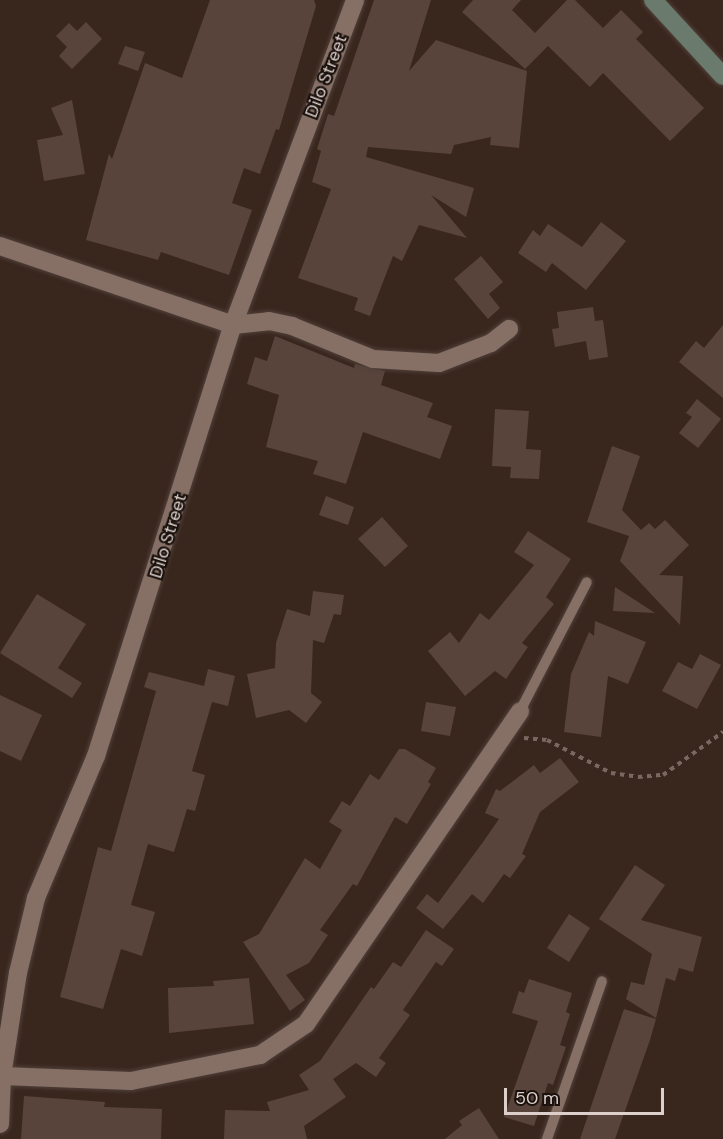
<!DOCTYPE html>
<html>
<head>
<meta charset="utf-8">
<style>
	body { margin:0 }
	#map { position:relative; width:723px; height:1139px; overflow:hidden; background:#39261d; font-family:"DM Sans",sans-serif }
	div>[style] { position:absolute }
	.building>* { inset:0; background:#58443b }
	.path>* { height:4px; margin-top:-2px; transform-origin:0; background:repeating-linear-gradient(90deg,#796861 0 4.5px,transparent 0 9px) }
	.roads { filter:drop-shadow(0 0 2px #50413a) drop-shadow(0 0 2px #50413a) }
	.lane>* { height:10px; margin:-5px; padding:0 5px; transform-origin:5px; border-radius:5px; background:#867066 }
	.street>* { height:18px; margin:-9px; padding:0 9px; transform-origin:9px; border-radius:9px; background:#867066 }
	.secondary>* { height:18px; margin:-9px; padding:0 9px; transform-origin:9px; border-radius:9px; background:#6a7b6e }
	span { translate:-50% -50%; white-space:nowrap; text-align:center; line-height:1.15; -webkit-text-stroke:4.5px #1a110d; paint-order:stroke }
	.street-label { font-size:18px; color:#ddd0cb }
	.scale { position:absolute; left:504px; top:1088px; width:160px; height:27px; box-sizing:border-box; border:3px solid #ddd0cb; border-top:0; padding-left:8px; font-size:18px; line-height:21px; white-space:nowrap; color:#ddd0cb; -webkit-text-stroke:4px #1a110d; paint-order:stroke }
</style>
</head>
<body>
<div id="map">
	<div class="building">
		<i style="clip-path:polygon(210px 0,314px 0,316px 6px,279px 130px,276px 129px,260px 174px,244px 168px,232px 203px,252px 210px,229px 275px,161px 252px,158px 260px,86px 240px,109px 154px,112px 159px,145px 63px,182px 78px)"></i>
		<i style="clip-path:polygon(374px 0,431px 0,409px 71px,436px 40px,527px 71px,519px 148px,490px 145px,491px 137px,454px 145px,451px 154px,368px 147px,366px 157px,474px 188px,466px 217px,431px 195px,467px 238px,419px 225px,402px 261px,393px 256px,370px 316px,354px 310px,358px 298px,298px 278px,331px 189px,312px 182px,321px 151px,317px 149px,328px 114px,334px 116px)"></i>
		<i style="clip-path:polygon(473px 0,521px 0,512px 10px,535px 33px,567px 0,575px 0,603px 28px,621px 10px,643px 32px,636px 39px,704px 108px,670px 141px,603px 73px,590px 87px,548px 46px,525px 69px,462px 12px)"></i>
		<i style="clip-path:polygon(86px 22px,102px 39px,72px 69px,59px 56px,67px 47px,56px 36px,69px 23px,77px 31px)"></i>
		<i style="clip-path:polygon(125px 46px,145px 52px,138px 71px,118px 64px)"></i>
		<i style="clip-path:polygon(72px 100px,85px 174px,44px 181px,37px 140px,63px 135px,51px 108px)"></i>
		<i style="clip-path:polygon(601px 222px,626px 241px,586px 290px,552px 263px,546px 272px,518px 253px,533px 230px,540px 236px,548px 224px,582px 247px)"></i>
		<i style="clip-path:polygon(481px 256px,503px 282px,489px 294px,500px 308px,488px 319px,454px 279px)"></i>
		<i style="clip-path:polygon(593px 307px,595px 321px,603px 320px,608px 357px,589px 360px,586px 341px,555px 347px,552px 329px,559px 328px,557px 312px)"></i>
		<i style="clip-path:polygon(723px 325px,723px 398px,679px 362px,696px 341px,704px 348px)"></i>
		<i style="clip-path:polygon(275px 336px,354px 368px,355px 364px,385px 371px,381px 385px,433px 403px,427px 417px,452px 426px,440px 459px,363px 432px,346px 484px,313px 474px,318px 461px,266px 447px,279px 395px,247px 384px,255px 357px,267px 361px)"></i>
		<i style="clip-path:polygon(697px 399px,721px 419px,698px 448px,679px 433px,692px 417px,686px 413px)"></i>
		<i style="clip-path:polygon(495px 409px,529px 411px,526px 449px,541px 450px,539px 479px,510px 478px,511px 467px,492px 466px)"></i>
		<i style="clip-path:polygon(612px 446px,640px 456px,622px 510px,641px 530px,649px 523px,655px 529px,665px 520px,689px 545px,659px 575px,683px 576px,680px 625px,620px 561px,629px 536px,587px 522px)"></i>
		<i style="clip-path:polygon(326px 496px,354px 507px,348px 525px,319px 515px)"></i>
		<i style="clip-path:polygon(382px 517px,408px 546px,385px 567px,358px 539px)"></i>
		<i style="clip-path:polygon(528px 531px,571px 559px,546px 597px,554px 604px,522px 643px,528px 647px,506px 679px,495px 671px,465px 696px,428px 651px,450px 632px,459px 643px,480px 613px,489px 620px,534px 565px,514px 552px)"></i>
		<i style="clip-path:polygon(615px 587px,655px 613px,613px 611px)"></i>
		<i style="clip-path:polygon(313px 591px,344px 595px,341px 615px,334px 614px,324px 643px,313px 640px,311px 693px,322px 702px,306px 723px,289px 710px,256px 718px,247px 674px,275px 668px,276px 643px,287px 609px,310px 616px)"></i>
		<i style="clip-path:polygon(37px 594px,86px 624px,58px 668px,82px 683px,72px 698px,0 653px)"></i>
		<i style="clip-path:polygon(595px 621px,646px 642px,628px 684px,608px 676px,601px 737px,564px 732px,571px 674px,589px 632px,594px 636px)"></i>
		<i style="clip-path:polygon(700px 654px,721px 665px,697px 709px,662px 691px,678px 662px,692px 669px)"></i>
		<i style="clip-path:polygon(208px 669px,235px 676px,228px 706px,212px 702px,192px 771px,205px 775px,195px 811px,187px 809px,174px 852px,148px 844px,131px 905px,155px 912px,142px 956px,121px 949px,103px 1009px,60px 997px,98px 847px,111px 851px,156px 691px,144px 687px,149px 672px,204px 686px)"></i>
		<i style="clip-path:polygon(0 695px,42px 715px,21px 761px,0 751px)"></i>
		<i style="clip-path:polygon(426px 702px,456px 707px,450px 736px,421px 731px)"></i>
		<i style="clip-path:polygon(399px 749px,405px 749px,436px 768px,428px 782px,431px 784px,407px 824px,395px 817px,357px 886px,353px 884px,320px 930px,328px 935px,309px 963px,286px 975px,305px 1000px,290px 1011px,243px 942px,259px 934px,305px 858px,320px 869px,342px 830px,329px 822px,342px 801px,350px 806px,370px 774px,379px 780px)"></i>
		<i style="clip-path:polygon(560px 758px,579px 782px,540px 812px,522px 854px,526px 856px,510px 878px,504px 874px,483px 903px,472px 894px,443px 929px,416px 908px,427px 894px,438px 903px,483px 842px,499px 819px,485px 813px,496px 789px,500px 791px,534px 765px,540px 773px)"></i>
		<i style="clip-path:polygon(635px 865px,665px 885px,641px 920px,702px 937px,693px 972px,679px 968px,675px 981px,666px 978px,656px 1018px,626px 999px,631px 982px,644px 985px,652px 954px,599px 919px)"></i>
		<i style="clip-path:polygon(569px 914px,590px 928px,569px 962px,547px 948px)"></i>
		<i style="clip-path:polygon(426px 930px,454px 949px,442px 966px,436px 962px,403px 1010px,410px 1015px,379px 1058px,386px 1063px,376px 1077px,356px 1063px,333px 1079px,346px 1097px,304px 1126px,307px 1139px,224px 1139px,225px 1110px,270px 1111px,267px 1102px,309px 1090px,299px 1075px,320px 1061px,371px 987px,374px 989px,393px 962px,401px 967px)"></i>
		<i style="clip-path:polygon(249px 978px,254px 1024px,169px 1033px,168px 988px,214px 986px,213px 981px)"></i>
		<i style="clip-path:polygon(529px 979px,572px 993px,566px 1012px,570px 1014px,560px 1045px,566px 1047px,553px 1085px,548px 1083px,534px 1126px,504px 1117px,538px 1021px,512px 1013px,519px 991px,524px 993px)"></i>
		<i style="clip-path:polygon(624px 1009px,656px 1019px,650px 1040px,615px 1139px,580px 1139px)"></i>
		<i style="clip-path:polygon(24px 1096px,105px 1102px,104px 1107px,162px 1109px,161px 1139px,21px 1139px)"></i>
		<i style="clip-path:polygon(479px 1108px,499px 1139px,445px 1139px,462px 1125px,459px 1121px)"></i>
	</div>
	<div class="path">
		<i style="left:524px;top:738px;width:23px;rotate:5deg"></i>
		<i style="left:547px;top:740px;width:72px;rotate:27.3deg"></i>
		<i style="left:611px;top:773px;width:27px;rotate:8deg"></i>
		<i style="left:638px;top:777px;width:25px;rotate:-5deg"></i>
		<i style="left:663px;top:775px;width:74px;rotate:-35.6deg"></i>
	</div>
	<div class="roads">
		<div class="lane">
			<i style="left:520px;top:711px;width:145px;rotate:-62.6deg"></i>
			<i style="left:547px;top:1139px;width:167px;rotate:-70.8deg"></i>
		</div>
		<div class="street">
			<i style="left:0;top:246px;width:246px;rotate:18.7deg"></i>
			<i style="left:233px;top:325px;width:36px;rotate:-6deg"></i>
			<i style="left:269px;top:321px;width:24px;rotate:12deg"></i>
			<i style="left:292px;top:326px;width:87px;rotate:22.2deg"></i>
			<i style="left:373px;top:359px;width:66px;rotate:3.5deg"></i>
			<i style="left:439px;top:363px;width:56px;rotate:-21deg"></i>
			<i style="left:491px;top:343px;width:23px;rotate:-38deg"></i>
			<i style="left:2px;top:1076px;width:129px;rotate:2.2deg"></i>
			<i style="left:131px;top:1081px;width:132px;rotate:-11.4deg"></i>
			<i style="left:260px;top:1055px;width:55px;rotate:-34deg"></i>
			<i style="left:306px;top:1024px;width:379px;rotate:-55.6deg"></i>
			<i style="left:0;top:1124px;width:48px;rotate:-87.6deg"></i>
			<i style="left:2px;top:1076px;width:104px;rotate:-81.2deg"></i>
			<i style="left:18px;top:973px;width:77px;rotate:-76.5deg"></i>
			<i style="left:36px;top:898px;width:154px;rotate:-67.1deg"></i>
			<i style="left:96px;top:756px;width:452px;rotate:-72.4deg"></i>
			<i style="left:233px;top:325px;width:347px;rotate:-69.4deg"></i>
		</div>
		<div class="secondary">
			<i style="left:653px;top:0;width:103px;rotate:47.4deg"></i>
		</div>
	</div>
	<div class="street-label">
		<span style="left:326px;top:76px;rotate:-69deg">Dilo Street</span>
		<span style="left:168px;top:536px;rotate:-73deg">Dilo Street</span>
	</div>
	<div class="scale">50 m</div>
</div>
</body>
</html>
